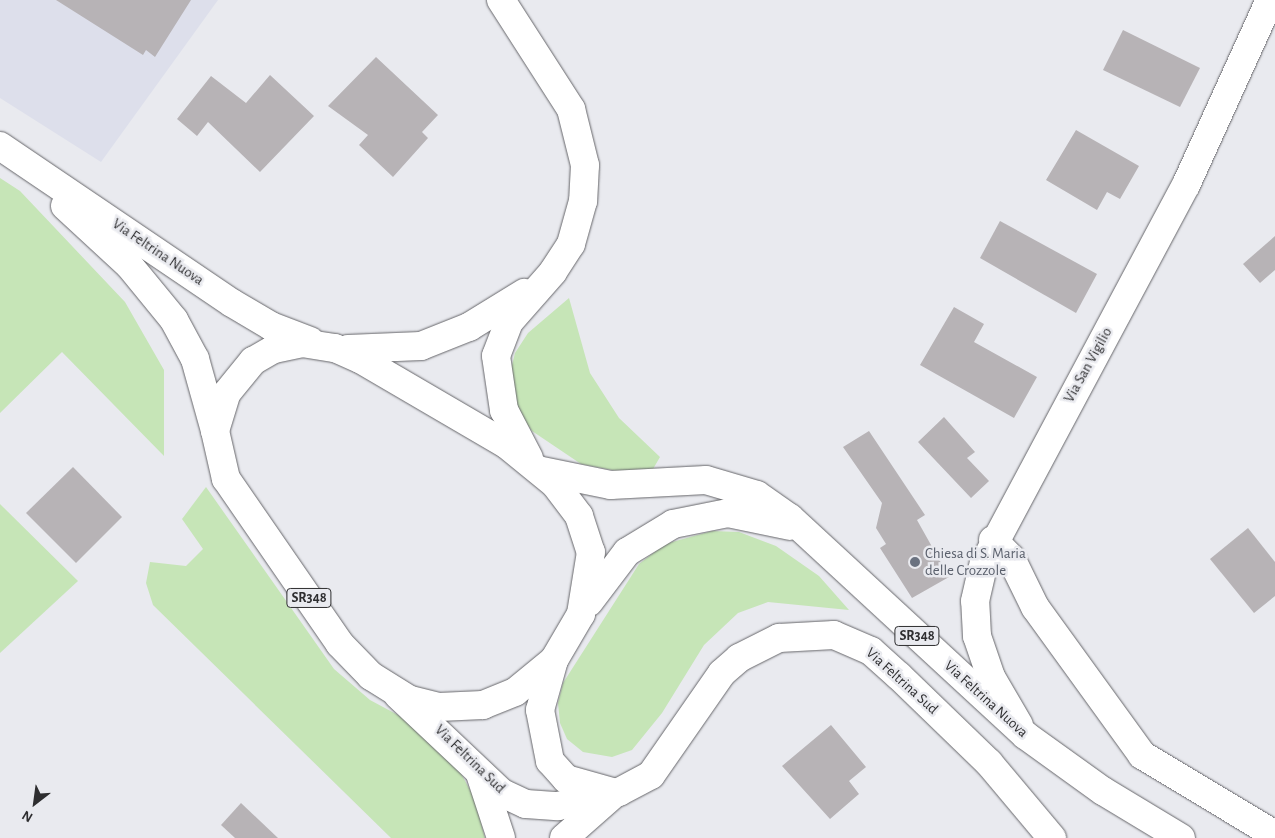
<!DOCTYPE html>
<html>
<head>
<meta charset="utf-8">
<style>
	body { margin:0 }
	#map { position:relative; width:1275px; height:838px; overflow:hidden; background:#e9eaef; font-family:"Alegreya Sans",sans-serif }
	div>[style] { position:absolute }
	.built>* { inset:0; background:#dddfeb }
	.green>* { inset:0; background:#c6e5b7 }
	.building>* { inset:0; background:#b7b3b6 }
	.roads { filter:drop-shadow(0 0 1px #66666a) drop-shadow(0 0 1px #66666a) }
	.street>* { height:28px; margin:-14px; padding:0 14px; transform-origin:14px; border-radius:14px; background:#fff }
	.secondary>* { height:28px; margin:-14px; padding:0 14px; transform-origin:14px; border-radius:14px; background:#fff }
	.primary>* { height:28px; margin:-14px; padding:0 14px; transform-origin:14px; border-radius:14px; background:#fff }
	.dots>* { width:14px; height:14px; translate:-50% -50%; box-sizing:border-box; border:2px solid #e9eaef; border-radius:50% }
	span { translate:-50% -50%; white-space:nowrap; text-align:center; line-height:1.15; -webkit-text-stroke:5px #e9eaef; paint-order:stroke }
	.shield-label span { padding:1px 4px; background:#e9eaef; border:1px solid; border-radius:4px; -webkit-text-stroke-width:0 }
	.shield-label { font-size:14px; color:#2e2e30; font-weight:700 }
	.street-label { font-size:15px; color:#2e2e30 }
	.worship-label { font-size:15px; color:#5b616d }
	.left { translate:0 -50%; text-align:left }
	.north { position:absolute; left:10px; top:778px; width:50px; height:50px; -webkit-text-stroke:4px #e9eaef; paint-order:stroke; rotate:210deg; font-size:14px; font-weight:700; line-height:20px; text-align:center; color:#2e2e30 }
	.north::after { content:''; display:block; margin:auto; width:18px; height:22px; background:#2e2e30; clip-path:polygon(50% 0,100% 100%,50% 72%,0 100%) }
</style>
</head>
<body>
<div id="map">
	<div class="built">
		<i style="clip-path:polygon(0 0,218px 0,101px 162px,0 98px)"></i>
	</div>
	<div class="green">
		<i style="clip-path:polygon(0 178px,20px 191px,125px 302px,164px 370px,164px 456px,62px 352px,0 413px)"></i>
		<i style="clip-path:polygon(569px 298px,590px 373px,619px 418px,660px 457px,653px 469px,617px 471px,581px 464px,532px 431px,518px 412px,510px 373px,515px 353px,528px 333px)"></i>
		<i style="clip-path:polygon(206px 487px,334px 669px,370px 700px,411px 722px,458px 768px,475px 799px,485px 838px,391px 838px,153px 605px,146px 583px,150px 562px,186px 566px,203px 549px,182px 519px)"></i>
		<i style="clip-path:polygon(0 504px,78px 581px,0 653px)"></i>
		<i style="clip-path:polygon(712px 531px,739px 532px,776px 546px,819px 576px,849px 610px,768px 602px,738px 613px,704px 645px,662px 713px,632px 750px,612px 757px,583px 752px,567px 739px,560px 723px,558px 703px,563px 683px,639px 564px,665px 544px)"></i>
	</div>
	<div class="building">
		<i style="clip-path:polygon(56px 0,191px 0,155px 57px,146px 50px,143px 55px)"></i>
		<i style="clip-path:polygon(1123px 30px,1200px 68px,1180px 107px,1103px 70px)"></i>
		<i style="clip-path:polygon(376px 57px,438px 115px,422px 132px,428px 138px,393px 177px,359px 145px,368px 135px,328px 106px)"></i>
		<i style="clip-path:polygon(270px 75px,314px 116px,260px 172px,208px 122px,197px 136px,177px 119px,211px 76px,246px 103px)"></i>
		<i style="clip-path:polygon(1076px 130px,1139px 166px,1120px 199px,1107px 192px,1097px 210px,1046px 180px)"></i>
		<i style="clip-path:polygon(1000px 221px,1097px 274px,1076px 313px,980px 258px)"></i>
		<i style="clip-path:polygon(1275px 236px,1275px 270px,1260px 283px,1243px 264px)"></i>
		<i style="clip-path:polygon(954px 307px,984px 324px,974px 342px,1037px 377px,1014px 418px,920px 365px)"></i>
		<i style="clip-path:polygon(944px 417px,975px 452px,967px 458px,989px 481px,971px 498px,918px 442px)"></i>
		<i style="clip-path:polygon(869px 431px,925px 515px,917px 520px,949px 577px,912px 598px,880px 548px,886px 544px,876px 528px,882px 503px,843px 447px)"></i>
		<i style="clip-path:polygon(73px 467px,122px 517px,76px 563px,26px 513px)"></i>
		<i style="clip-path:polygon(1248px 528px,1275px 562px,1275px 596px,1254px 613px,1210px 559px)"></i>
		<i style="clip-path:polygon(831px 725px,866px 767px,849px 781px,859px 794px,830px 819px,782px 766px)"></i>
		<i style="clip-path:polygon(241px 803px,278px 838px,235px 838px,221px 825px)"></i>
	</div>
	<div class="roads">
		<div class="street">
			<i style="left:993px;top:540px;width:25px;rotate:45deg"></i>
			<i style="left:1011px;top:558px;width:55px;rotate:63.9deg"></i>
			<i style="left:1035px;top:607px;width:183px;rotate:54.1deg"></i>
			<i style="left:1142px;top:755px;width:155px;rotate:31deg"></i>
			<i style="left:1019px;top:725px;width:56px;rotate:-120.3deg"></i>
			<i style="left:991px;top:677px;width:43px;rotate:-108.9deg"></i>
			<i style="left:977px;top:636px;width:35px;rotate:-93deg"></i>
			<i style="left:975px;top:601px;width:39px;rotate:-77deg"></i>
			<i style="left:984px;top:563px;width:429px;rotate:-61.9deg"></i>
			<i style="left:1186px;top:185px;width:203px;rotate:-65.6deg"></i>
			<i style="left:480px;top:774px;width:67px;rotate:71.8deg"></i>
			<i style="left:564px;top:838px;width:68px;rotate:-41.4deg"></i>
		</div>
		<div class="secondary">
			<i style="left:554px;top:660px;width:52px;rotate:105.6deg"></i>
			<i style="left:540px;top:710px;width:52px;rotate:78.9deg"></i>
			<i style="left:550px;top:761px;width:24px;rotate:48deg"></i>
			<i style="left:566px;top:779px;width:48px;rotate:15.8deg"></i>
			<i style="left:398px;top:695px;width:143px;rotate:43.3deg"></i>
			<i style="left:502px;top:793px;width:26px;rotate:25deg"></i>
			<i style="left:526px;top:804px;width:32px;rotate:4deg"></i>
			<i style="left:558px;top:806px;width:63px;rotate:-12.9deg"></i>
			<i style="left:619px;top:792px;width:36px;rotate:-28deg"></i>
			<i style="left:651px;top:775px;width:124px;rotate:-55.2deg"></i>
			<i style="left:722px;top:673px;width:23px;rotate:-41deg"></i>
			<i style="left:739px;top:658px;width:45px;rotate:-26.6deg"></i>
			<i style="left:779px;top:638px;width:55px;rotate:-3.1deg"></i>
			<i style="left:834px;top:635px;width:40px;rotate:23.4deg"></i>
			<i style="left:871px;top:651px;width:38px;rotate:42deg"></i>
			<i style="left:899px;top:676px;width:125px;rotate:44deg"></i>
			<i style="left:989px;top:763px;width:98px;rotate:50deg"></i>
		</div>
		<div class="primary">
			<i style="left:501px;top:0;width:130px;rotate:57.3deg"></i>
			<i style="left:571px;top:109px;width:58px;rotate:76deg"></i>
			<i style="left:585px;top:165px;width:36px;rotate:93deg"></i>
			<i style="left:583px;top:201px;width:45px;rotate:105.6deg"></i>
			<i style="left:571px;top:244px;width:33px;rotate:123deg"></i>
			<i style="left:553px;top:272px;width:67px;rotate:131.3deg"></i>
			<i style="left:509px;top:322px;width:36px;rotate:111deg"></i>
			<i style="left:496px;top:356px;width:55px;rotate:81.6deg"></i>
			<i style="left:504px;top:410px;width:54px;rotate:62.5deg"></i>
			<i style="left:0;top:146px;width:280px;rotate:34.1deg"></i>
			<i style="left:232px;top:303px;width:45px;rotate:30.5deg"></i>
			<i style="left:271px;top:326px;width:42px;rotate:21deg"></i>
			<i style="left:65px;top:206px;width:87px;rotate:42.7deg"></i>
			<i style="left:129px;top:265px;width:71px;rotate:50.7deg"></i>
			<i style="left:174px;top:320px;width:44px;rotate:61.7deg"></i>
			<i style="left:195px;top:359px;width:71px;rotate:74.4deg"></i>
			<i style="left:302px;top:343px;width:33px;rotate:9deg"></i>
			<i style="left:335px;top:348px;width:27px;rotate:24deg"></i>
			<i style="left:360px;top:359px;width:170px;rotate:30.3deg"></i>
			<i style="left:507px;top:445px;width:62px;rotate:39.1deg"></i>
			<i style="left:555px;top:484px;width:40px;rotate:53deg"></i>
			<i style="left:579px;top:516px;width:38px;rotate:72deg"></i>
			<i style="left:591px;top:552px;width:63px;rotate:99.2deg"></i>
			<i style="left:581px;top:614px;width:53px;rotate:120.4deg"></i>
			<i style="left:554px;top:660px;width:50px;rotate:140.6deg"></i>
			<i style="left:515px;top:692px;width:35px;rotate:158deg"></i>
			<i style="left:483px;top:705px;width:44px;rotate:177.4deg"></i>
			<i style="left:439px;top:707px;width:32px;rotate:-166deg"></i>
			<i style="left:408px;top:699px;width:44px;rotate:-148.1deg"></i>
			<i style="left:371px;top:676px;width:45px;rotate:-134.1deg"></i>
			<i style="left:340px;top:644px;width:201px;rotate:-124.6deg"></i>
			<i style="left:226px;top:479px;width:49px;rotate:-102.9deg"></i>
			<i style="left:215px;top:431px;width:39px;rotate:-73deg"></i>
			<i style="left:226px;top:394px;width:43px;rotate:-50.7deg"></i>
			<i style="left:253px;top:361px;width:24px;rotate:-30deg"></i>
			<i style="left:274px;top:349px;width:29px;rotate:-12deg"></i>
			<i style="left:348px;top:349px;width:73px;rotate:-2.4deg"></i>
			<i style="left:421px;top:346px;width:52px;rotate:-21.6deg"></i>
			<i style="left:469px;top:327px;width:65px;rotate:-31.7deg"></i>
			<i style="left:542px;top:471px;width:70px;rotate:11.5deg"></i>
			<i style="left:611px;top:485px;width:95px;rotate:-3deg"></i>
			<i style="left:706px;top:480px;width:53px;rotate:16.4deg"></i>
			<i style="left:757px;top:495px;width:40px;rotate:34.9deg"></i>
			<i style="left:790px;top:518px;width:320px;rotate:42.7deg"></i>
			<i style="left:1025px;top:735px;width:96px;rotate:35.7deg"></i>
			<i style="left:1103px;top:791px;width:91px;rotate:31.1deg"></i>
			<i style="left:589px;top:602px;width:63px;rotate:-52.8deg"></i>
			<i style="left:627px;top:552px;width:54px;rotate:-31.3deg"></i>
			<i style="left:673px;top:524px;width:56px;rotate:-11.3deg"></i>
			<i style="left:728px;top:513px;width:63px;rotate:11.8deg"></i>
		</div>
	</div>
	<div class="dots">
		<i style="left:915px;top:562px;background:#6b7280"></i>
	</div>
	<div class="shield-label">
		<span style="left:309px;top:598px">SR348</span>
		<span style="left:917px;top:636px">SR348</span>
	</div>
	<div class="street-label">
		<span style="left:158px;top:252px;rotate:34deg">Via Feltrina Nuova</span>
		<span style="left:1088px;top:365px;rotate:-61deg">Via San Vigilio</span>
		<span style="left:902px;top:681px;rotate:42deg">Via Feltrina Sud</span>
		<span style="left:986px;top:699px;rotate:42deg">Via Feltrina Nuova</span>
		<span style="left:470px;top:759px;rotate:44deg">Via Feltrina Sud</span>
	</div>
	<div class="worship-label">
		<span class="left" style="left:925px;top:562px">Chiesa di S. Maria<br>delle Crozzole</span>
	</div>
	<div class="north">N</div>
</div>
</body>
</html>
